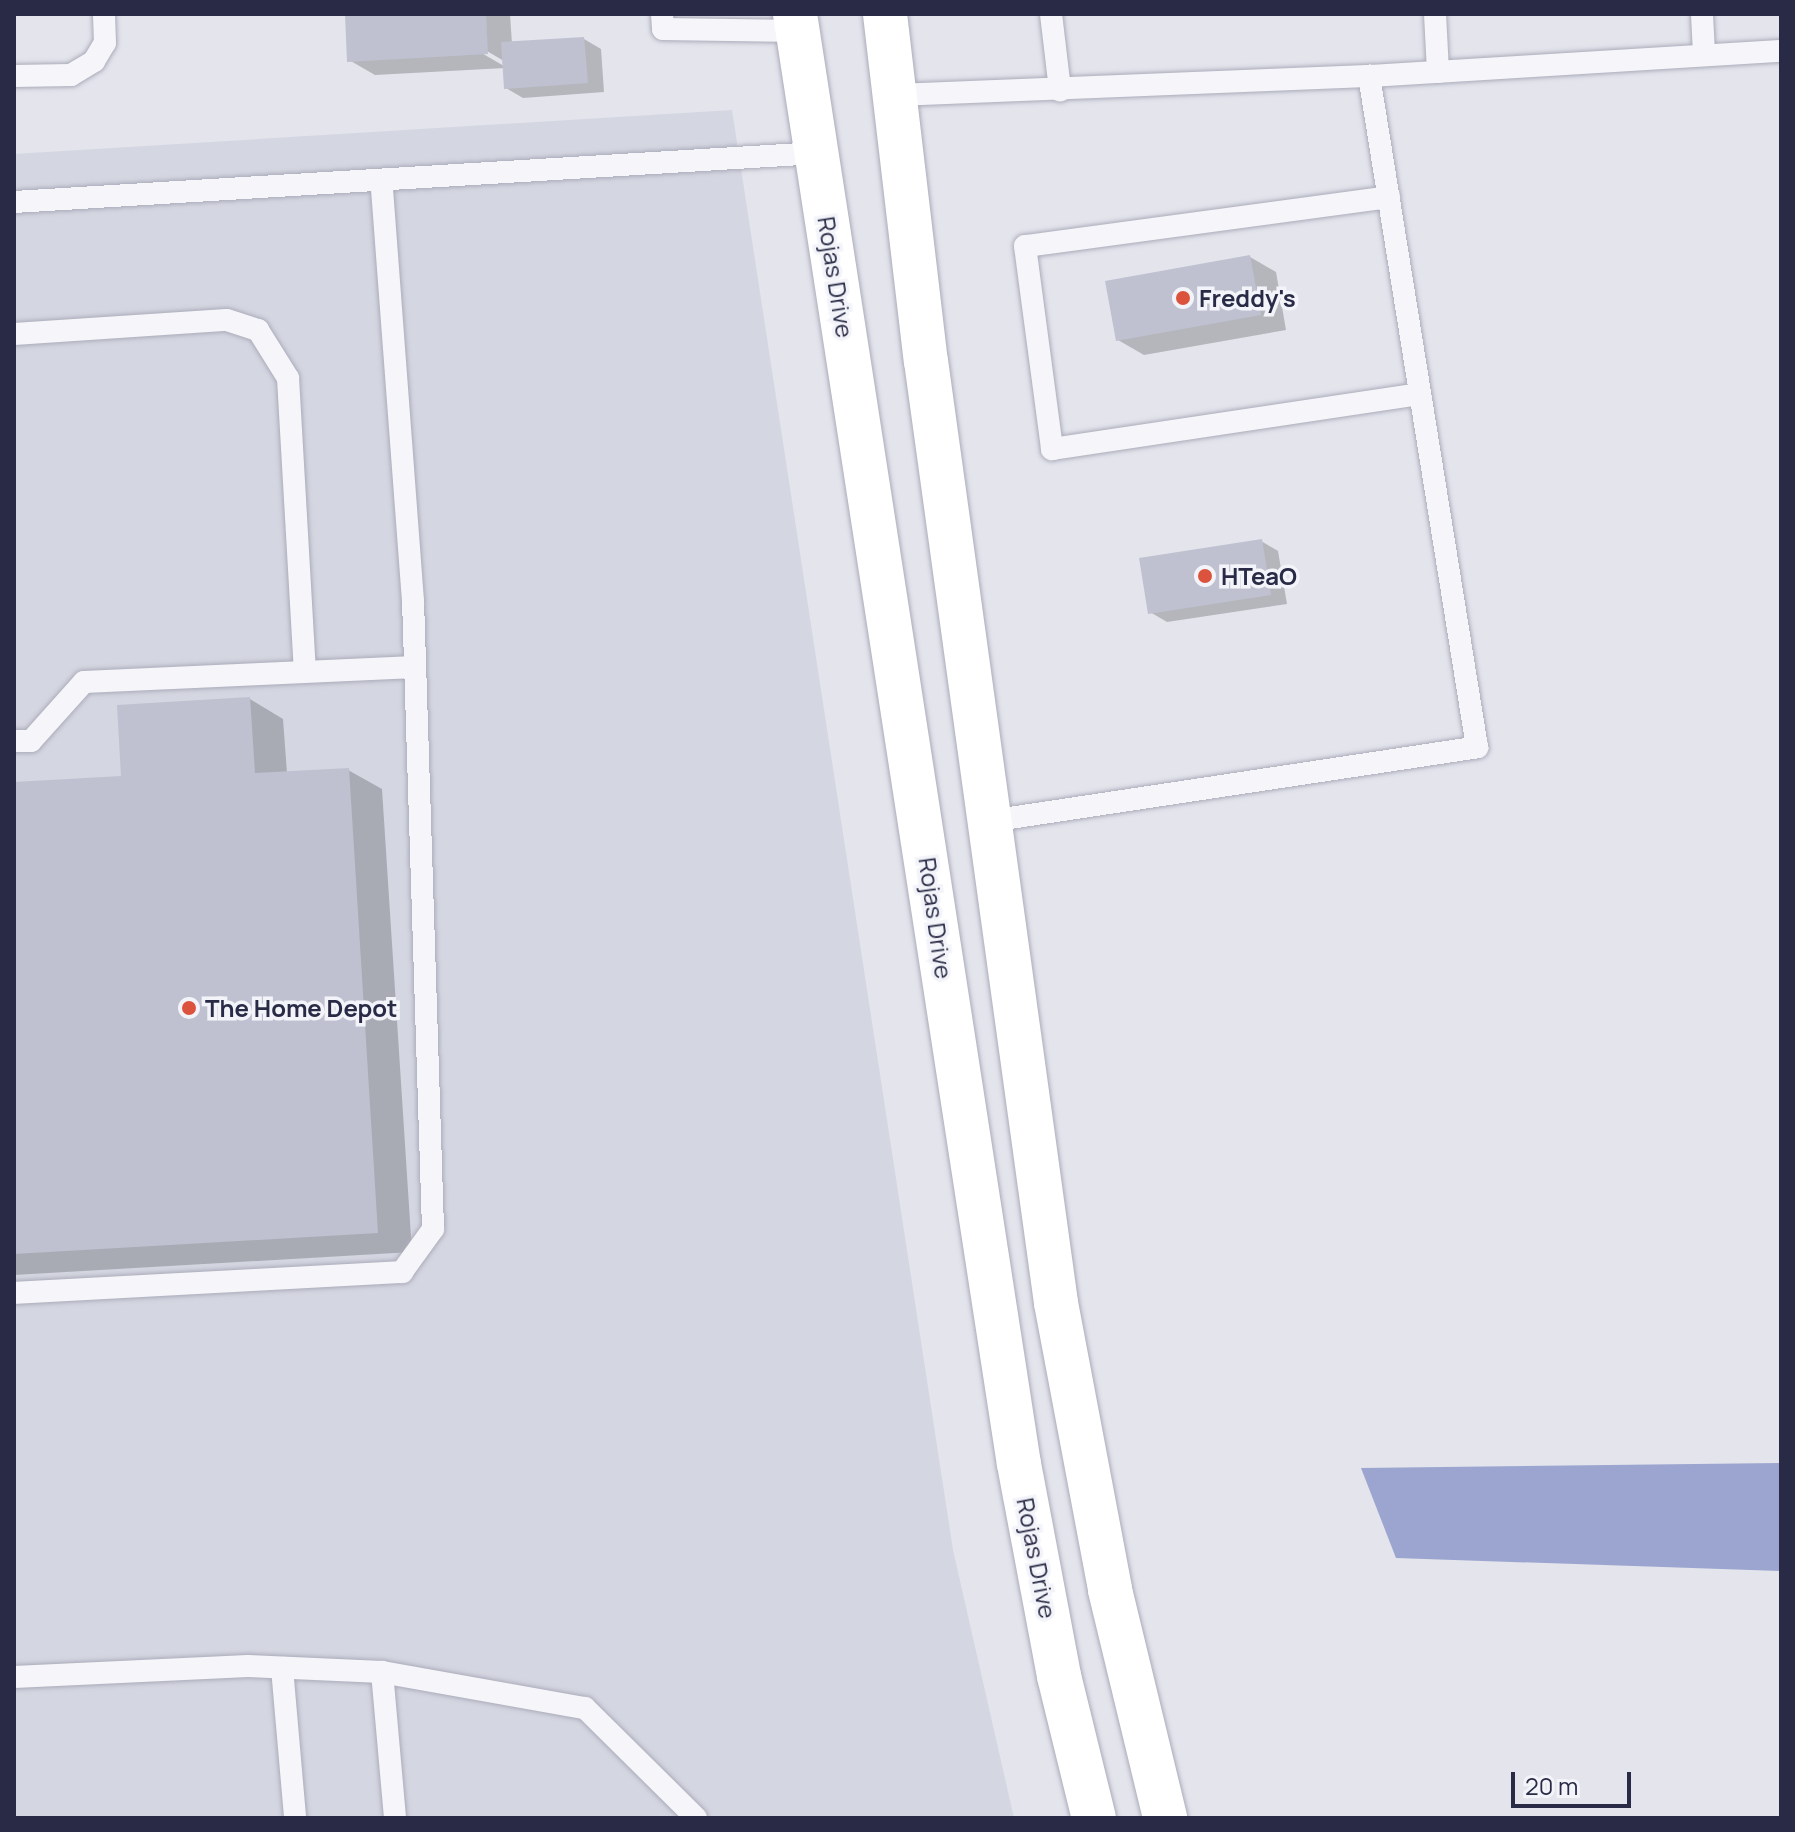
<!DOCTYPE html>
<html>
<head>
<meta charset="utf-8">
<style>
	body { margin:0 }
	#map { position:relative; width:1795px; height:1832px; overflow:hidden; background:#e3e4ec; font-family:Manrope,sans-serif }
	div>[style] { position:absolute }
	.built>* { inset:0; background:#d4d6e1 }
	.water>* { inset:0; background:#9ba5cf }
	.shadow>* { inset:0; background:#0003 }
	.building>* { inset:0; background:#bfc1d0 }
	.roads { filter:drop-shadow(0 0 2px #abacba) drop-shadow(0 0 2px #abacba) }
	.lane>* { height:22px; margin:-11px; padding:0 11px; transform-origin:11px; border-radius:11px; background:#f6f6fa }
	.secondary>* { height:44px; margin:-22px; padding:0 22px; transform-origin:22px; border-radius:22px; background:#fff }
	.dots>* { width:22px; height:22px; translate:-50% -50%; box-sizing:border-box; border:4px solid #f3f4f9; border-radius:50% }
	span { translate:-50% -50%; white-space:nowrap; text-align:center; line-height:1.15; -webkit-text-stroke:7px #f3f4f9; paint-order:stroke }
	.street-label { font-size:24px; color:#292b46 }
	.poi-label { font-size:24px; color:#292b46; font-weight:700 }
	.left { translate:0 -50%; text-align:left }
	.frame { position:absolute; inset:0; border:16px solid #292b46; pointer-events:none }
	.scale { position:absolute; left:1511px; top:1772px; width:120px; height:36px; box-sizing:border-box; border:4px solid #292b46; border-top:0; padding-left:10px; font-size:24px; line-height:28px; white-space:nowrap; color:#292b46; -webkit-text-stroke:6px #f3f4f9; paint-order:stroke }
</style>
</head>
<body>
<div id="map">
	<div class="built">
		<i style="clip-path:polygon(732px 110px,953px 1550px,1014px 1818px,14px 1818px,14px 154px)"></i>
	</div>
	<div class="water">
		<i style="clip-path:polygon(1781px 1463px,1781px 1571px,1396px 1558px,1361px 1468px)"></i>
	</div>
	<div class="shadow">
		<i style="clip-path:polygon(evenodd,347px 14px,510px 14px,512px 44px,584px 39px,601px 49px,604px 92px,523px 98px,506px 88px,505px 68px,375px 75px,349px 60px,347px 14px,480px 47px,504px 61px,504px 66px,478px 51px,480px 47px)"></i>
		<i style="clip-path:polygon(1250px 257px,1276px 272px,1286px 330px,1144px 355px,1118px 340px)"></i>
		<i style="clip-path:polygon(1261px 541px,1278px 551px,1287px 604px,1167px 622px,1150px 612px)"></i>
		<i style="clip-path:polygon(250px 699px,283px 719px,287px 773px,348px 770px,382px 789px,412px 1252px,14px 1275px,14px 784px,123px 778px)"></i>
	</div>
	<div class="building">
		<i style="clip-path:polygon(345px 14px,486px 14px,488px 54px,347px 62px)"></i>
		<i style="clip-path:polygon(584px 37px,588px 83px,504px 89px,501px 42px)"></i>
		<i style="clip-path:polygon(1250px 255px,1261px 315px,1116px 341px,1105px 281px)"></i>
		<i style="clip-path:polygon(1262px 539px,1271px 595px,1148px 614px,1139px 558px)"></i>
		<i style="clip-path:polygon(250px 697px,255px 773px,349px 768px,378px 1233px,14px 1254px,14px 782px,121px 776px,117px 705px)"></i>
	</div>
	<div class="roads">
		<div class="lane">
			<i style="left:662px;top:14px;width:15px;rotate:86deg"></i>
			<i style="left:663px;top:29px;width:134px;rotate:0.9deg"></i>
			<i style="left:1051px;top:14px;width:77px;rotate:83.2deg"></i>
			<i style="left:1435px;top:14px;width:58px;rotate:87deg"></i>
			<i style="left:1702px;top:14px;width:40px;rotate:87.1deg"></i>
			<i style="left:14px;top:76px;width:57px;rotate:-1deg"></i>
			<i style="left:71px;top:75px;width:27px;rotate:-31deg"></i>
			<i style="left:94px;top:61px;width:21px;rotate:-59deg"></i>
			<i style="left:105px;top:43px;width:29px;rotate:-92deg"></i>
			<i style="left:895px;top:95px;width:474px;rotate:-2.3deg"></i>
			<i style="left:1369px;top:76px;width:413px;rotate:-3.5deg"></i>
			<i style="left:1389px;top:197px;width:367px;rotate:172.3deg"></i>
			<i style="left:1025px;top:246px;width:205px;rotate:82.4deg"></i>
			<i style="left:1052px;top:449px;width:370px;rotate:-8.5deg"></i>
			<i style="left:14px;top:202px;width:804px;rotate:-3.49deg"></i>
			<i style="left:14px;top:334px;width:213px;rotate:-3.8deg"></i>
			<i style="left:227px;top:320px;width:33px;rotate:18deg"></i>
			<i style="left:258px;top:330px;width:57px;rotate:58deg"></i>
			<i style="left:288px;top:378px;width:294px;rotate:86.7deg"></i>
			<i style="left:14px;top:741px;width:17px"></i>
			<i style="left:31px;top:741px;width:79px;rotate:-48.1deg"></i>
			<i style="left:84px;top:682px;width:331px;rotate:-2.6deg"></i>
			<i style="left:990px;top:821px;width:493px;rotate:-8.6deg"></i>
			<i style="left:1477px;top:747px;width:680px;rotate:-99.14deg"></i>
			<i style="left:14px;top:1293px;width:389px;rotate:-3.1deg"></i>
			<i style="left:402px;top:1272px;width:53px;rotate:-54.2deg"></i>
			<i style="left:433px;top:1229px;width:628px;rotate:-91.82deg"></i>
			<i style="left:413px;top:601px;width:422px;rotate:-94.3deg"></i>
			<i style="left:282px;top:1668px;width:151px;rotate:85deg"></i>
			<i style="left:382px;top:1672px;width:147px;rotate:84.9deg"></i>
			<i style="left:14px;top:1677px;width:234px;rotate:-2.7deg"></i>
			<i style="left:248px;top:1666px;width:134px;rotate:2.6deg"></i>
			<i style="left:382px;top:1672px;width:206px;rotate:10.1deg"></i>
			<i style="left:585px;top:1708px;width:156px;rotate:44.7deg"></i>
		</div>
		<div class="secondary">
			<i style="left:795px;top:14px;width:1467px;rotate:81.22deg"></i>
			<i style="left:1019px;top:1464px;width:216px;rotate:79.3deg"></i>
			<i style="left:1059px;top:1676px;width:146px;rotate:76.2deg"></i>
			<i style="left:885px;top:14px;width:349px;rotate:83.3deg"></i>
			<i style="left:926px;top:361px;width:951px;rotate:82.14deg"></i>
			<i style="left:1056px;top:1303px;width:292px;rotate:79.3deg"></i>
			<i style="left:1110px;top:1590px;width:235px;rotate:76.4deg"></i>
		</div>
	</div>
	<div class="dots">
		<i style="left:1183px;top:298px;background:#db533d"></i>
		<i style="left:1205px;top:576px;background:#db533d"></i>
		<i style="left:189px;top:1008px;background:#db533d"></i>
	</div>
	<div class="street-label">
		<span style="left:836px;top:277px;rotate:81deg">Rojas Drive</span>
		<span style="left:936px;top:918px;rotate:82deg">Rojas Drive</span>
		<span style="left:1037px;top:1558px;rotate:79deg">Rojas Drive</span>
	</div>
	<div class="poi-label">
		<span class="left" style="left:1199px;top:298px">Freddy's</span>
		<span class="left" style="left:1221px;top:576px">HTeaO</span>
		<span class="left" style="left:205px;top:1008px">The Home Depot</span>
	</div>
	<div class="frame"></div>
	<div class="scale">20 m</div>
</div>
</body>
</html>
